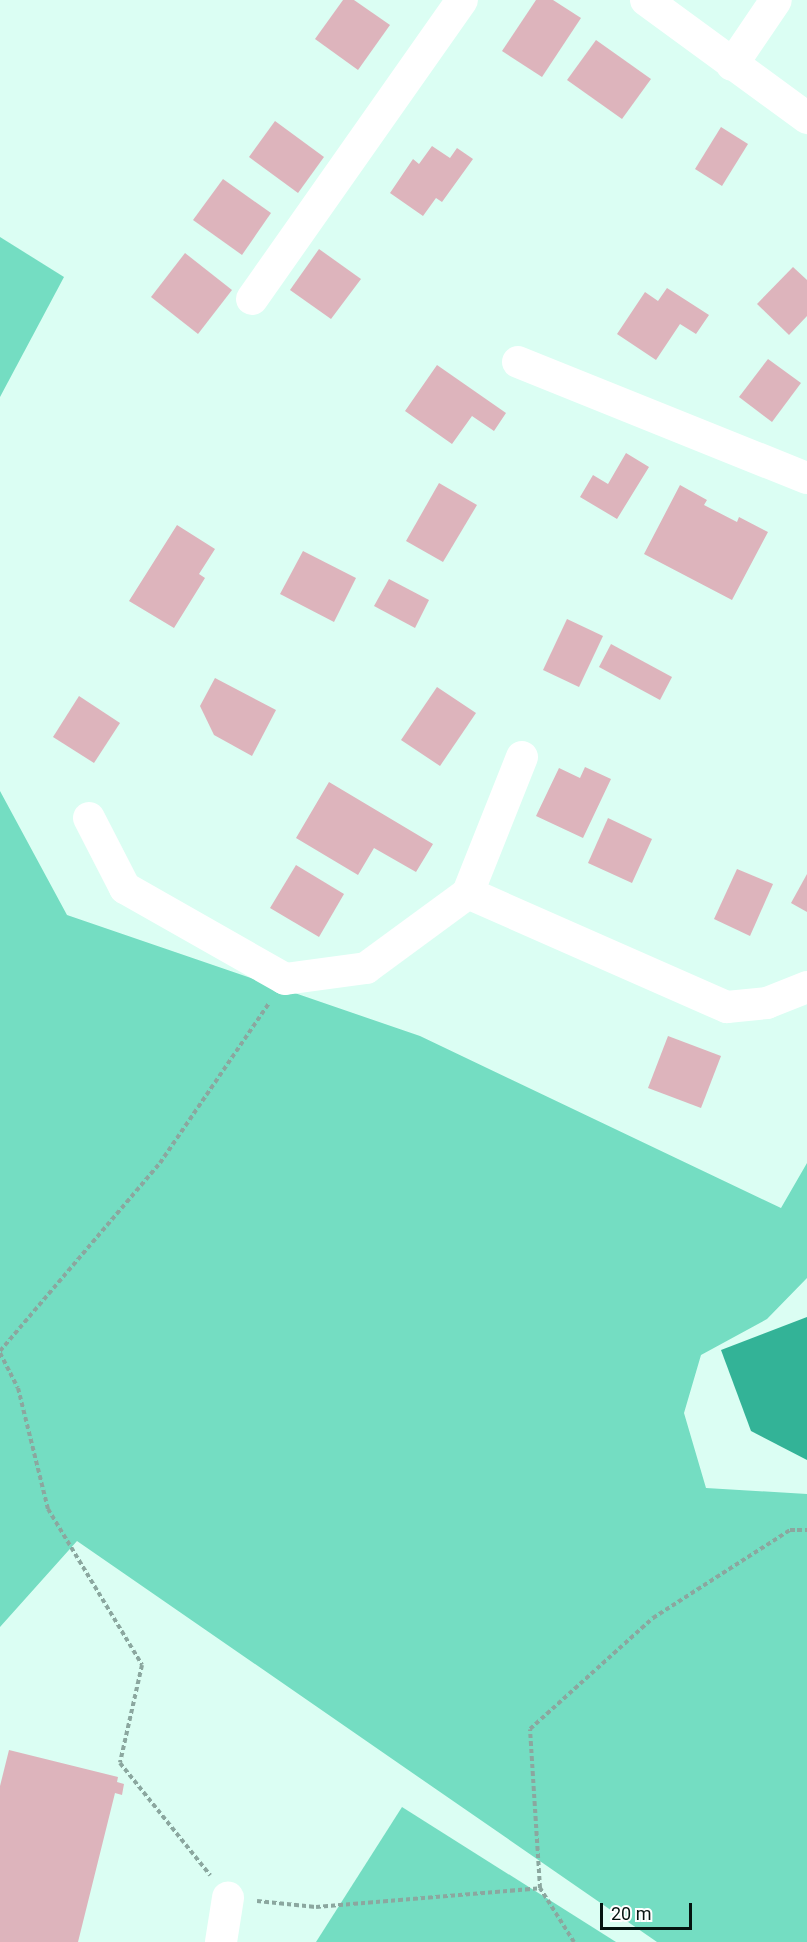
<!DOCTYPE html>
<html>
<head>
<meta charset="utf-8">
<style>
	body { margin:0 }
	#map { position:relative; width:807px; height:1942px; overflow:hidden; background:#dbfef3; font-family:Roboto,sans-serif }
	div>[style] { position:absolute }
	.green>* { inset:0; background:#74ddc2 }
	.water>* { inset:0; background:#33b397 }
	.building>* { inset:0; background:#ddb4bc }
	.path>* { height:4px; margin-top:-2px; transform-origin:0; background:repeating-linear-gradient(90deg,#8ba79f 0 4.5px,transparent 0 7.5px) }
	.minor>* { height:32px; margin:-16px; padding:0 16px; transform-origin:16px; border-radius:16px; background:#fff }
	span { translate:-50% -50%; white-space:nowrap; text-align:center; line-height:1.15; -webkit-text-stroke:6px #fff; paint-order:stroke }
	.scale { position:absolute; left:600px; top:1903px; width:92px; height:27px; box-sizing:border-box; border:3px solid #051410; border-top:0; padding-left:8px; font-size:18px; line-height:21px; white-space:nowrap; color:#051410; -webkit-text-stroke:4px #fff; paint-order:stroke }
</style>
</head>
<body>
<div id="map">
	<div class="green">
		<i style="clip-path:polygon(0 237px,64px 277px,0 397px)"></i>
		<i style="clip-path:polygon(0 791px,67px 915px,420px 1036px,781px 1208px,807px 1163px,807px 1278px,767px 1319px,701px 1355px,684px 1413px,706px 1488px,807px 1494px,807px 1942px,657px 1942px,77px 1541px,0 1627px)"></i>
		<i style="clip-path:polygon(402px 1807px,616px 1942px,316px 1942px)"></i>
	</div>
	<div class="water">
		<i style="clip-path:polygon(807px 1317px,807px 1460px,751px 1431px,721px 1350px)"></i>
	</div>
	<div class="building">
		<i style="clip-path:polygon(343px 0,354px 0,390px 25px,358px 70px,315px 39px)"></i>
		<i style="clip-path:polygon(536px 0,553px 0,581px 18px,542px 77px,502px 51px)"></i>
		<i style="clip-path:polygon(596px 40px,651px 79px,622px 119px,567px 80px)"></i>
		<i style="clip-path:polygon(275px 121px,324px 157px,298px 193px,249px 157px)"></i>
		<i style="clip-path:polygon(721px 127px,748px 144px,722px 186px,695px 169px)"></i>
		<i style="clip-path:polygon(432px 146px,450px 158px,457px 148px,473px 159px,442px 202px,436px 198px,423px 216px,390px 193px,413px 159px,419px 164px)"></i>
		<i style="clip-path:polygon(223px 179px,271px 213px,242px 255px,193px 220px)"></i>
		<i style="clip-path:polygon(319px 249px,361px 279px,331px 319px,290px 290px)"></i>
		<i style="clip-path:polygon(185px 253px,232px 290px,198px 334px,151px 297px)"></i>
		<i style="clip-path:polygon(793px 267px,807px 280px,807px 316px,789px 335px,757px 304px)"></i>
		<i style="clip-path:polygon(667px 288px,709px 315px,696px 334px,680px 324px,656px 360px,617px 334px,645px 292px,658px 301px)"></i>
		<i style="clip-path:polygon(768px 359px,801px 383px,772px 422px,739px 397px)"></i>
		<i style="clip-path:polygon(437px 365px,506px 413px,494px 431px,472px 416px,452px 444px,405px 411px)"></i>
		<i style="clip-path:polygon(626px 453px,649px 467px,617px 519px,580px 497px,593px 475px,608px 484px)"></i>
		<i style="clip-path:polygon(439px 483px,477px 505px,443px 562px,406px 541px)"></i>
		<i style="clip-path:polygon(680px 485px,707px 500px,704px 505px,737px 522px,739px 517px,768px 532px,732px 600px,644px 554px)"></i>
		<i style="clip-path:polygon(177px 525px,215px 549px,199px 574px,205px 578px,174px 628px,129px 601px)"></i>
		<i style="clip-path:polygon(303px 551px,356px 578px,334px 622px,280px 594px)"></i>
		<i style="clip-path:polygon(389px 579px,429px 600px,415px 628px,374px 606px)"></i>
		<i style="clip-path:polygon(567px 619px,603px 636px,579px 687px,543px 670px)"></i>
		<i style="clip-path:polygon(611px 644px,672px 677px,660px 700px,599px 667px)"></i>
		<i style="clip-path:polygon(215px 678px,276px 710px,252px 756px,214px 735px,200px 706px)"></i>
		<i style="clip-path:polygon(437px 687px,476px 713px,440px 766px,401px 740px)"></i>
		<i style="clip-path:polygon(79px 696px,120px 723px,94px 763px,53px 737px)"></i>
		<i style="clip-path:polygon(585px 767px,611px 779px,583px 838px,536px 816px,559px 768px,580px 778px)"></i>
		<i style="clip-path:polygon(329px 782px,433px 844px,416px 872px,374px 848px,358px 875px,296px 838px)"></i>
		<i style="clip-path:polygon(608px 818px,652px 839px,632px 883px,588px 863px)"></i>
		<i style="clip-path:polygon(296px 865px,344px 894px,319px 937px,270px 908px)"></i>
		<i style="clip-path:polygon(737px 869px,773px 884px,750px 936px,714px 919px)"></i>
		<i style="clip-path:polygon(807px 874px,807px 912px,791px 903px)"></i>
		<i style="clip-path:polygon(668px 1036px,721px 1056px,701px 1108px,648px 1088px)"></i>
		<i style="clip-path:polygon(9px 1750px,118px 1777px,117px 1782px,124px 1784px,122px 1795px,115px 1793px,78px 1942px,0 1942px,0 1786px)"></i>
	</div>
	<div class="path">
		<i style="left:0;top:1351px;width:247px;rotate:-49.6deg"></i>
		<i style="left:160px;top:1163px;width:194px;rotate:-55.7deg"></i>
		<i style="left:0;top:1353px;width:39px;rotate:63deg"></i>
		<i style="left:18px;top:1388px;width:125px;rotate:76.1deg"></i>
		<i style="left:48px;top:1509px;width:182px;rotate:58.9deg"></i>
		<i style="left:142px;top:1665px;width:100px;rotate:102.7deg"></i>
		<i style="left:120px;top:1763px;width:144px;rotate:51.2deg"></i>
		<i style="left:257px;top:1901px;width:59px;rotate:5.8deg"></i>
		<i style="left:316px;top:1907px;width:225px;rotate:-4.8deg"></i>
		<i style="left:574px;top:1942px;width:64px;rotate:-122.2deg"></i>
		<i style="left:540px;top:1888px;width:159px;rotate:-93.6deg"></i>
		<i style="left:530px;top:1729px;width:166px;rotate:-42.1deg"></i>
		<i style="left:653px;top:1618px;width:163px;rotate:-32.7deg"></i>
		<i style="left:790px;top:1530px;width:17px"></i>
	</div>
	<div class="minor">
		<i style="left:646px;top:0;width:200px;rotate:36.2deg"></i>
		<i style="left:732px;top:65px;width:78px;rotate:-55.9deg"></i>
		<i style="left:252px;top:299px;width:365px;rotate:-54.9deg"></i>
		<i style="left:518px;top:362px;width:311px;rotate:21.9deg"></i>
		<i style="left:522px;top:757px;width:146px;rotate:111.7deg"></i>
		<i style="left:468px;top:893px;width:283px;rotate:23.8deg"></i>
		<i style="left:727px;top:1007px;width:40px;rotate:-5.7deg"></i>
		<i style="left:767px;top:1003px;width:43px;rotate:-21.8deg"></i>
		<i style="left:89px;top:818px;width:79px;rotate:62.8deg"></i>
		<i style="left:125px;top:888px;width:184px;rotate:29.6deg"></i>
		<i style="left:285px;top:979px;width:82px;rotate:-7.7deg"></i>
		<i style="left:366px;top:968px;width:127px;rotate:-36.3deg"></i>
		<i style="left:221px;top:1942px;width:45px;rotate:-81deg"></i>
	</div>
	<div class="scale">20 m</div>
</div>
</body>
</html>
